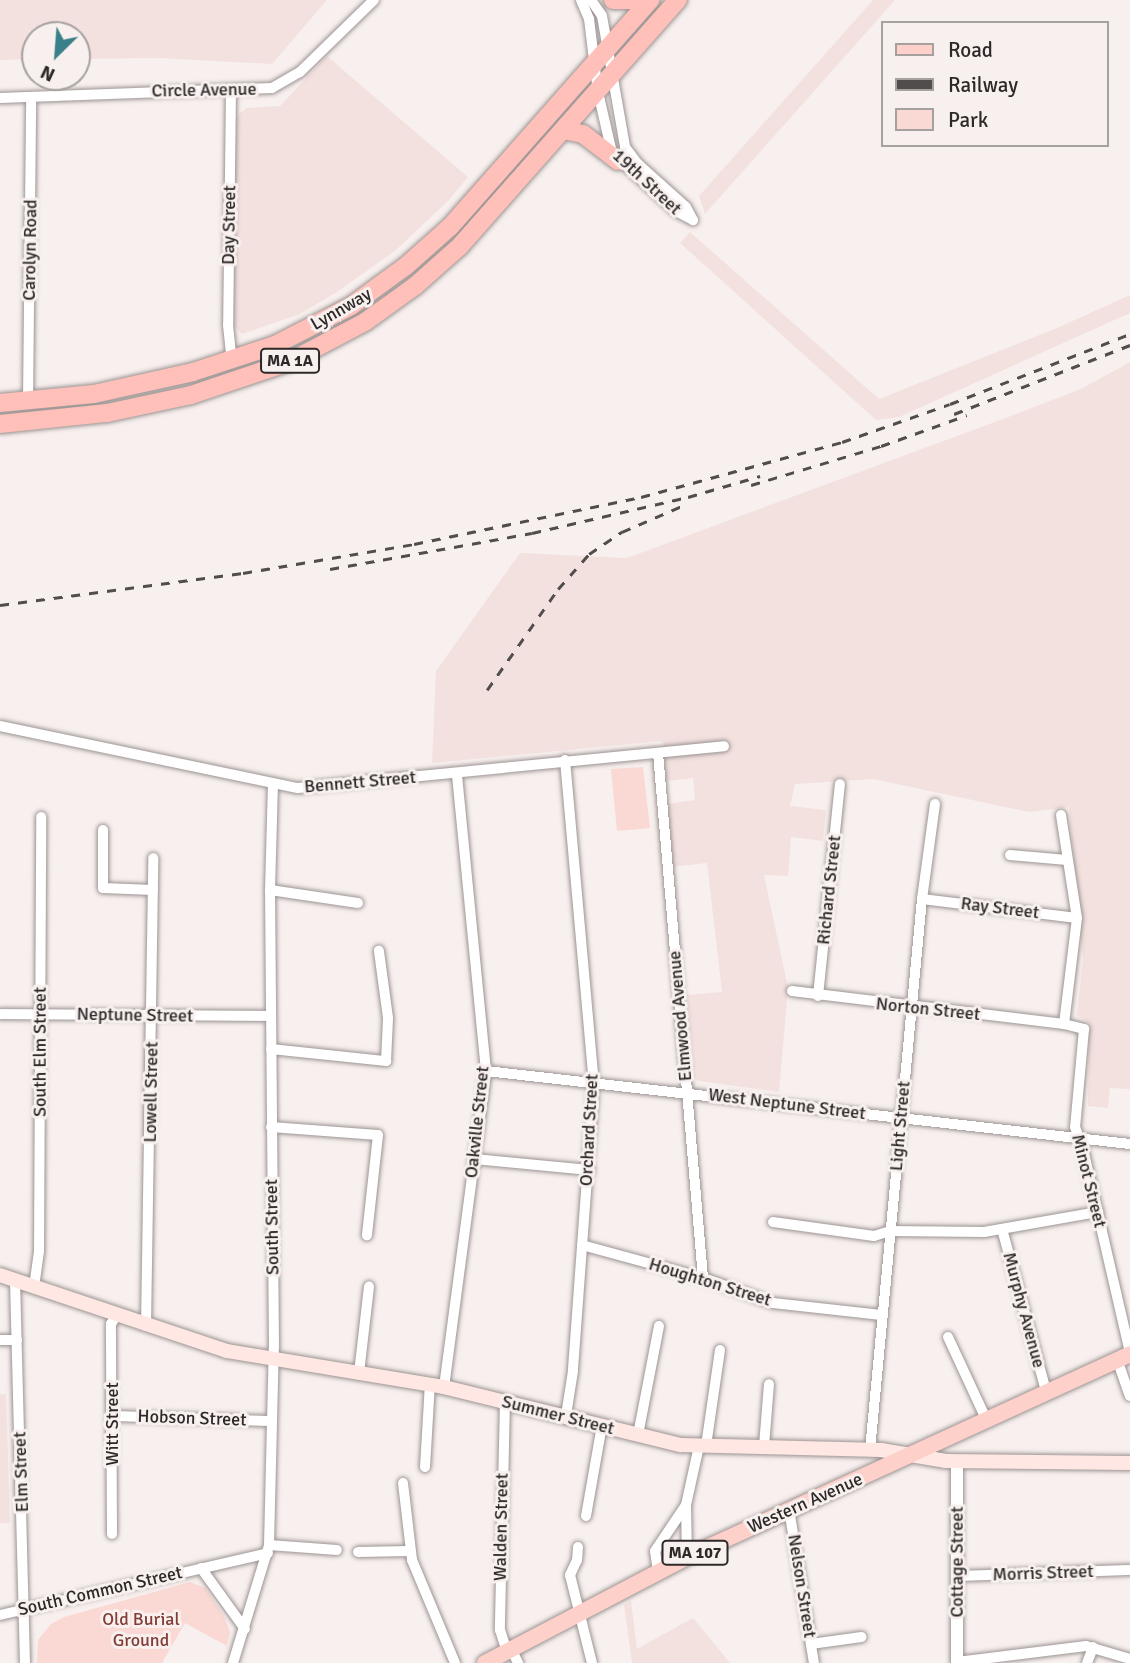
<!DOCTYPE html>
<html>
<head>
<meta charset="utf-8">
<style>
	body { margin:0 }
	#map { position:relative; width:1130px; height:1663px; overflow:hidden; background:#f8f0ee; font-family:Signika,sans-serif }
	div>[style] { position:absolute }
	.built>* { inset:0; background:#f3e1df }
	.green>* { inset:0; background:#fad8d4 }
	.roads { filter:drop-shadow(0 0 2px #9b9493) drop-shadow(0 0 2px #9b9493) }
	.minor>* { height:10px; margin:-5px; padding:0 5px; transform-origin:5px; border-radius:5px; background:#fff }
	.tertiary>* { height:12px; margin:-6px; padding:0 6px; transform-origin:6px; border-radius:6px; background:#fff }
	.secondary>* { height:14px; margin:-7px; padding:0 7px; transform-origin:7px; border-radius:7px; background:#ffe8e4 }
	.primary>* { height:16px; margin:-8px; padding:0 8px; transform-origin:8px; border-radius:8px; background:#fed0ca }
	.trunk>* { height:18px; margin:-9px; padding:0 9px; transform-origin:9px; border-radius:9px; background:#fec0b8 }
	.rail>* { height:2.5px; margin-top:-1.25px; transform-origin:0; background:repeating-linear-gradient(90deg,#514d4c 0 9px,transparent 0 18px) }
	span { translate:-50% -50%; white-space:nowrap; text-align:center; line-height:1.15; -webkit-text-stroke:6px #f8f0ee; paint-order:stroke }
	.shield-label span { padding:2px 5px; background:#f8f0ee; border:2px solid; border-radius:5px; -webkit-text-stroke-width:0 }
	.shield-label { font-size:16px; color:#2c2928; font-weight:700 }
	.street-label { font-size:18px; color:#2c2928 }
	.park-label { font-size:18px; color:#823d36 }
	.legend { position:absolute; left:881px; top:21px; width:228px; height:126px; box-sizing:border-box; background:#f8f0ee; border:2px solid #a6a09f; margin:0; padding:9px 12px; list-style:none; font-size:21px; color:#2c2928 }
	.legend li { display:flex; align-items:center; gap:14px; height:35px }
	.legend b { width:35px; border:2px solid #a6a09f }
	.north { position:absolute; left:21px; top:21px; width:70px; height:70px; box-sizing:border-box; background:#f8f0ee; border:2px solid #a6a09f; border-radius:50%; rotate:205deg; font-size:19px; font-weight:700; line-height:28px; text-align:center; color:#2c2928 }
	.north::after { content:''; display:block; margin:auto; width:24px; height:32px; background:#39808a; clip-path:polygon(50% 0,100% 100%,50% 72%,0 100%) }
</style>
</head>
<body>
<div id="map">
	<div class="built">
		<i style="clip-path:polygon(0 0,327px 0,272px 64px,158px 58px,77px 59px,77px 35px,35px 35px,35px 59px,0 60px)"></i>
		<i style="clip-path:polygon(873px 0,895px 0,705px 214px,699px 196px)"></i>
		<i style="clip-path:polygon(327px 56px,468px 177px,448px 201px,395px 251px,337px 292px,300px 314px,242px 334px,234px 326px,234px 123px,240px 113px,247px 108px,280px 106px)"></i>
		<i style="clip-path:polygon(690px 232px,879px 399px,1057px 328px,1130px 295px,1130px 313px,899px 417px,876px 420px,680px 243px)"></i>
		<i style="clip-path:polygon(1130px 362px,1130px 1089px,1110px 1088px,1108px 1108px,1088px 1106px,1089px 1024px,1077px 1015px,1083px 959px,1069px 807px,1029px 812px,873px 779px,795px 784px,790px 806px,826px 810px,823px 841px,791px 837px,788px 876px,764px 875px,788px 988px,779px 1092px,699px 1081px,695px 1078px,687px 995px,722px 992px,707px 863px,672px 867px,667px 804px,695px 800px,693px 778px,666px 781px,663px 743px,661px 741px,432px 763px,436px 671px,520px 553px,627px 558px,995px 422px,1081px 389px)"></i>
		<i style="clip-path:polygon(0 1394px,6px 1394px,10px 1523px,0 1523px)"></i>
		<i style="clip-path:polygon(631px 1601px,637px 1649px,693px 1618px,730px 1663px,632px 1663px,624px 1605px)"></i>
	</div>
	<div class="green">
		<i style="clip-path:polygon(643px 767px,650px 828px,617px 831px,611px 769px)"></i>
		<i style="clip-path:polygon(190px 1582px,205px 1588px,224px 1616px,230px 1632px,227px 1646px,185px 1623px,162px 1663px,37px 1663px,38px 1640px,51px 1624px,64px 1617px)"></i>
	</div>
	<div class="roads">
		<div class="minor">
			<i style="left:581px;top:0;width:21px;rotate:67deg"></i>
			<i style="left:589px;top:19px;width:74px;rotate:83deg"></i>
			<i style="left:598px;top:92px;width:63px;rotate:77.1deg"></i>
			<i style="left:612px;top:153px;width:86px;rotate:42.2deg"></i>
			<i style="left:676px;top:211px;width:19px;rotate:28deg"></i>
			<i style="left:591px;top:0;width:19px;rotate:55deg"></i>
			<i style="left:602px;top:16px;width:133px;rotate:80deg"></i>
			<i style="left:625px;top:147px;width:21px;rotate:53deg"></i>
			<i style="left:638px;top:164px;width:64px;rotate:41.9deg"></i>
			<i style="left:686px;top:207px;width:15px;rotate:62deg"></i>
			<i style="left:231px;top:90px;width:235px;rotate:90.7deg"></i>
			<i style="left:228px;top:325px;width:36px;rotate:84deg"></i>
			<i style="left:0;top:98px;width:272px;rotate:-2.1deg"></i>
			<i style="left:272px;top:88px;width:32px;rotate:-30deg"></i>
			<i style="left:300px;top:72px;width:103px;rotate:-44.2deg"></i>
			<i style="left:28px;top:402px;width:304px;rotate:-89.4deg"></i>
			<i style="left:0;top:726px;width:304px;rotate:11.8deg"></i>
			<i style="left:298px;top:788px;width:428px;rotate:-5.6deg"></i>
			<i style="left:658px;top:753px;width:527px;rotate:85.1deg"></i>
			<i style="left:565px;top:760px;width:324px;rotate:84.9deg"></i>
			<i style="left:594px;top:1083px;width:289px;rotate:94.2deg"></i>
			<i style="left:573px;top:1371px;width:45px;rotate:99deg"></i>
			<i style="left:1061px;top:815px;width:104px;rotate:81.2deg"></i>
			<i style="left:1077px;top:918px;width:107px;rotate:97deg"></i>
			<i style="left:103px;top:830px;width:58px;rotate:90deg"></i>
			<i style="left:103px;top:888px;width:50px;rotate:2.3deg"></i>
			<i style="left:1010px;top:855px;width:57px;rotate:5deg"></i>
			<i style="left:270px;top:890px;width:89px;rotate:8.4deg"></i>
			<i style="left:922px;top:899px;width:156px;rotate:7deg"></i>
			<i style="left:792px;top:991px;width:274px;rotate:6.9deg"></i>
			<i style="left:1064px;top:1024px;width:21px;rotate:14deg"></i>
			<i style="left:1084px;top:1029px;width:98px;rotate:95.2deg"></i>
			<i style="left:1075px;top:1127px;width:23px;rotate:70deg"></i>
			<i style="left:1083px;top:1149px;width:209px;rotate:77deg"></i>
			<i style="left:818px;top:996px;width:213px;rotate:-84.1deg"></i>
			<i style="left:0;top:1014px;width:270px;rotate:0.4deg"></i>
			<i style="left:271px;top:1049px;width:116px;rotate:6deg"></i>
			<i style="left:386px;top:1061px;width:43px;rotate:-87.3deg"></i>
			<i style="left:388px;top:1018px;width:68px;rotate:-97.7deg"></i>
			<i style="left:486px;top:1071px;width:648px;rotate:6.47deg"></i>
			<i style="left:271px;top:1127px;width:107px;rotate:4.3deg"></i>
			<i style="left:378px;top:1135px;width:101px;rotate:96.3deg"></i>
			<i style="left:474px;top:1159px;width:116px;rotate:5.5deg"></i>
			<i style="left:773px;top:1222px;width:102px;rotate:7.9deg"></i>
			<i style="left:874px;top:1236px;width:17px;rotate:-17deg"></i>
			<i style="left:890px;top:1231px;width:94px;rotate:0.6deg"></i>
			<i style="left:984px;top:1232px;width:116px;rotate:-10deg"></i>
			<i style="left:1002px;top:1229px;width:168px;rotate:74.8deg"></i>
			<i style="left:582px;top:1245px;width:125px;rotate:15.3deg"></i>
			<i style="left:703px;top:1278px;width:74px;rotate:19.7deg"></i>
			<i style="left:773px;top:1303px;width:109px;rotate:6.3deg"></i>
			<i style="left:15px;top:1281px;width:382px;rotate:88.5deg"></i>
			<i style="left:34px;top:1287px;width:36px;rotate:-82deg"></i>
			<i style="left:39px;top:1251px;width:434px;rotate:-89.7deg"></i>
			<i style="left:146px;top:1326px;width:468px;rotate:-89.1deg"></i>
			<i style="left:948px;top:1337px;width:90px;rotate:65.1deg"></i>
			<i style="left:0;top:1340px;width:17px"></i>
			<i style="left:1117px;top:1359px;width:39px;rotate:71deg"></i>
			<i style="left:359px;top:1373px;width:87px;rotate:-83.4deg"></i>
			<i style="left:444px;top:1387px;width:319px;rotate:-82.4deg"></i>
			<i style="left:486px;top:1071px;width:299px;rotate:-95.6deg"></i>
			<i style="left:505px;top:1401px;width:229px;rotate:91.3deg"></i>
			<i style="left:500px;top:1630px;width:23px;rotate:72deg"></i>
			<i style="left:112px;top:1416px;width:159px;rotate:1.8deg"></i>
			<i style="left:638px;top:1435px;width:111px;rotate:-79.1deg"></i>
			<i style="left:706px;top:1446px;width:97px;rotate:-81.7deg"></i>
			<i style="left:764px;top:1446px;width:62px;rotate:-85.4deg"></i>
			<i style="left:870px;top:1450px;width:553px;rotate:-84.61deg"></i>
			<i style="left:922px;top:899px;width:96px;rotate:-82.2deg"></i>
			<i style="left:425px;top:1467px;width:83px;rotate:-86.6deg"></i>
			<i style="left:403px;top:1483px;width:78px;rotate:83.3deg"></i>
			<i style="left:412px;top:1560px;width:112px;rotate:67.3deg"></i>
			<i style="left:789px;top:1509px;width:156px;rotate:80.8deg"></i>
			<i style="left:586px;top:1516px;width:92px;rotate:-80deg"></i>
			<i style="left:112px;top:1534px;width:210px;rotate:-90.3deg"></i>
			<i style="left:111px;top:1324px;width:9px;rotate:-58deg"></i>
			<i style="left:269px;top:1545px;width:68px;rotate:4.2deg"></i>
			<i style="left:578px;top:1547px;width:13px;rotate:94deg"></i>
			<i style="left:577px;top:1560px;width:17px;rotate:115deg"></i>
			<i style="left:570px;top:1575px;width:91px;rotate:76deg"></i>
			<i style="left:358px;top:1552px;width:51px;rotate:-1.1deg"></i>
			<i style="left:687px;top:1557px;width:52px;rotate:-91.1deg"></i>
			<i style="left:686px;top:1505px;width:60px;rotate:-77.6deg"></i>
			<i style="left:201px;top:1568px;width:75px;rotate:54.2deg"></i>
			<i style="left:658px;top:1572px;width:21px;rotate:-98deg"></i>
			<i style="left:655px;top:1551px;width:55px;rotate:-56deg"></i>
			<i style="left:957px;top:1576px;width:173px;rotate:-2deg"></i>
			<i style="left:0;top:1615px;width:275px;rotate:-13deg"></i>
			<i style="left:811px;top:1644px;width:51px;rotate:-7.8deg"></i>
			<i style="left:511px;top:1649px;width:16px;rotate:63deg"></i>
			<i style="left:957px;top:1662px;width:130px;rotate:-7.1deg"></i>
			<i style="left:1086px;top:1646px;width:46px;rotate:16.5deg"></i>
			<i style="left:233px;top:1663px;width:123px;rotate:-73deg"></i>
			<i style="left:269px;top:1545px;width:198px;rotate:-88.6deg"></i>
			<i style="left:274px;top:1347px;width:457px;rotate:-90.5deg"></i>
			<i style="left:270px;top:890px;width:105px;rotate:-88.4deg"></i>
			<i style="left:1087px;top:1663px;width:17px;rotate:-69deg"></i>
		</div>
		<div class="tertiary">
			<i style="left:957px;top:1663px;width:202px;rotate:-90deg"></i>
		</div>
		<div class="secondary">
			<i style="left:0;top:1275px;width:239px;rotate:18.5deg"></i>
			<i style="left:227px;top:1351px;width:220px;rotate:9.4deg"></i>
			<i style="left:444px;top:1387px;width:243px;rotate:13.8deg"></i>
			<i style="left:680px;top:1445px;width:201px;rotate:1.4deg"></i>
			<i style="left:881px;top:1450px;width:66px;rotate:9.6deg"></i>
			<i style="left:946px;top:1461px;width:184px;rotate:0.6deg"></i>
		</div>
		<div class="primary">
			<i style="left:485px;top:1663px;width:228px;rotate:-27.7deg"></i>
			<i style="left:687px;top:1557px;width:487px;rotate:-24.6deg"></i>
		</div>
		<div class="trunk">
			<i style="left:613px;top:0;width:37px"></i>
			<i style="left:564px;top:130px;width:19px;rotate:12deg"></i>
			<i style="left:583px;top:134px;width:44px;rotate:37.6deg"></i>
			<i style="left:0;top:403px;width:94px;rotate:-5.5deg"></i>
			<i style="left:94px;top:394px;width:101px;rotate:-12.5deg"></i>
			<i style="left:193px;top:372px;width:86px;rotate:-18.2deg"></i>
			<i style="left:275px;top:345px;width:85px;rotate:-27.2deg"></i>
			<i style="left:351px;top:306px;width:68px;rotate:-36deg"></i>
			<i style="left:406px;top:266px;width:59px;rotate:-41.6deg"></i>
			<i style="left:450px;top:227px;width:303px;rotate:-48.6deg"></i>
			<i style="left:0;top:424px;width:108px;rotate:-5.9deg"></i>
			<i style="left:107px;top:413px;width:86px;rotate:-12.1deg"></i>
			<i style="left:191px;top:395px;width:103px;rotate:-18.6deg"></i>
			<i style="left:289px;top:362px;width:86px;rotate:-27.8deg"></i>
			<i style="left:365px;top:322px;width:62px;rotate:-35.8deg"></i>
			<i style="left:415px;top:286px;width:60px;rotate:-41.6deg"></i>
			<i style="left:460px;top:246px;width:329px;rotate:-48.5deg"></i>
		</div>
	</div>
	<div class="rail">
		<i style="left:954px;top:414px;width:189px;rotate:-21.4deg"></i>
		<i style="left:751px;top:485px;width:136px;rotate:-16.7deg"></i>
		<i style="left:881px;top:446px;width:91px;rotate:-19.8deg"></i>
		<i style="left:330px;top:569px;width:205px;rotate:-10.1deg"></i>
		<i style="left:532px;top:533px;width:160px;rotate:-13deg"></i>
		<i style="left:688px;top:497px;width:75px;rotate:-16.3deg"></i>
		<i style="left:0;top:605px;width:245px;rotate:-7.5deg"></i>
		<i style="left:243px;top:573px;width:173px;rotate:-9.6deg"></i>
		<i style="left:414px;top:544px;width:232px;rotate:-11.7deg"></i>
		<i style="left:641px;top:497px;width:208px;rotate:-15.3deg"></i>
		<i style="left:842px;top:442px;width:114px;rotate:-19.4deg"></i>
		<i style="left:950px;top:404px;width:193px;rotate:-21.3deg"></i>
		<i style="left:487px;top:690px;width:123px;rotate:-54.9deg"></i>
		<i style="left:558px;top:589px;width:47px;rotate:-48.5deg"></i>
		<i style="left:589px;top:554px;width:40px;rotate:-34deg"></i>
		<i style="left:622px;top:532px;width:68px;rotate:-23.5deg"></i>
	</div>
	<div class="shield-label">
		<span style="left:290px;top:361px">MA 1A</span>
		<span style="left:695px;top:1553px">MA 107</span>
	</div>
	<div class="street-label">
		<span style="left:204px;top:90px;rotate:-1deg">Circle Avenue</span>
		<span style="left:647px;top:182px;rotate:43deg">19th Street</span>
		<span style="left:229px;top:225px;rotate:-89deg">Day Street</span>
		<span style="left:30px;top:250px;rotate:-89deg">Carolyn Road</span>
		<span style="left:341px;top:309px;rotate:-30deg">Lynnway</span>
		<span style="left:360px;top:782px;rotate:-5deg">Bennett Street</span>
		<span style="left:829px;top:890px;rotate:-84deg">Richard Street</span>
		<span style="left:1000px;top:908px;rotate:7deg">Ray Street</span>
		<span style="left:928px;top:1009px;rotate:6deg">Norton Street</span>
		<span style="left:135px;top:1015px;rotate:1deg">Neptune Street</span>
		<span style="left:680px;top:1016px;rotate:-95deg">Elmwood Avenue</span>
		<span style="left:40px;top:1052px;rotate:-90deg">South Elm Street</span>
		<span style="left:151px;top:1092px;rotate:-89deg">Lowell Street</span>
		<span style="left:787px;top:1104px;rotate:7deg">West Neptune Street</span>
		<span style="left:477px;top:1122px;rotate:-84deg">Oakville Street</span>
		<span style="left:900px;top:1126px;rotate:-85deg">Light Street</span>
		<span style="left:589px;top:1130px;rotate:-87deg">Orchard Street</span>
		<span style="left:1089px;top:1181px;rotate:76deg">Minot Street</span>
		<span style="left:272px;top:1227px;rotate:-91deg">South Street</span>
		<span style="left:710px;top:1282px;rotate:17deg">Houghton Street</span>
		<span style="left:1024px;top:1310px;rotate:75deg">Murphy Avenue</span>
		<span style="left:558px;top:1415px;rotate:14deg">Summer Street</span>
		<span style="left:192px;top:1418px;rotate:2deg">Hobson Street</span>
		<span style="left:112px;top:1424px;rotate:-90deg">Witt Street</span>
		<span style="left:21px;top:1472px;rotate:-92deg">Elm Street</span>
		<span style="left:805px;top:1503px;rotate:-24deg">Western Avenue</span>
		<span style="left:501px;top:1527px;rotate:-89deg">Walden Street</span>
		<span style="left:957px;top:1562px;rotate:-90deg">Cottage Street</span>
		<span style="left:1043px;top:1573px;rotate:-2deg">Morris Street</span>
		<span style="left:802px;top:1586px;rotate:81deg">Nelson Street</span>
		<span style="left:100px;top:1591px;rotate:-13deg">South Common Street</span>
	</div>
	<div class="park-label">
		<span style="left:141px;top:1630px">Old Burial<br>Ground</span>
	</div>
	<ul class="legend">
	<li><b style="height:9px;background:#fed0ca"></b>Road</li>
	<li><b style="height:9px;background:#514d4c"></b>Railway</li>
	<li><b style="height:19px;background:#fad8d4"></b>Park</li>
	</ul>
	<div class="north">N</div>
</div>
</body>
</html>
